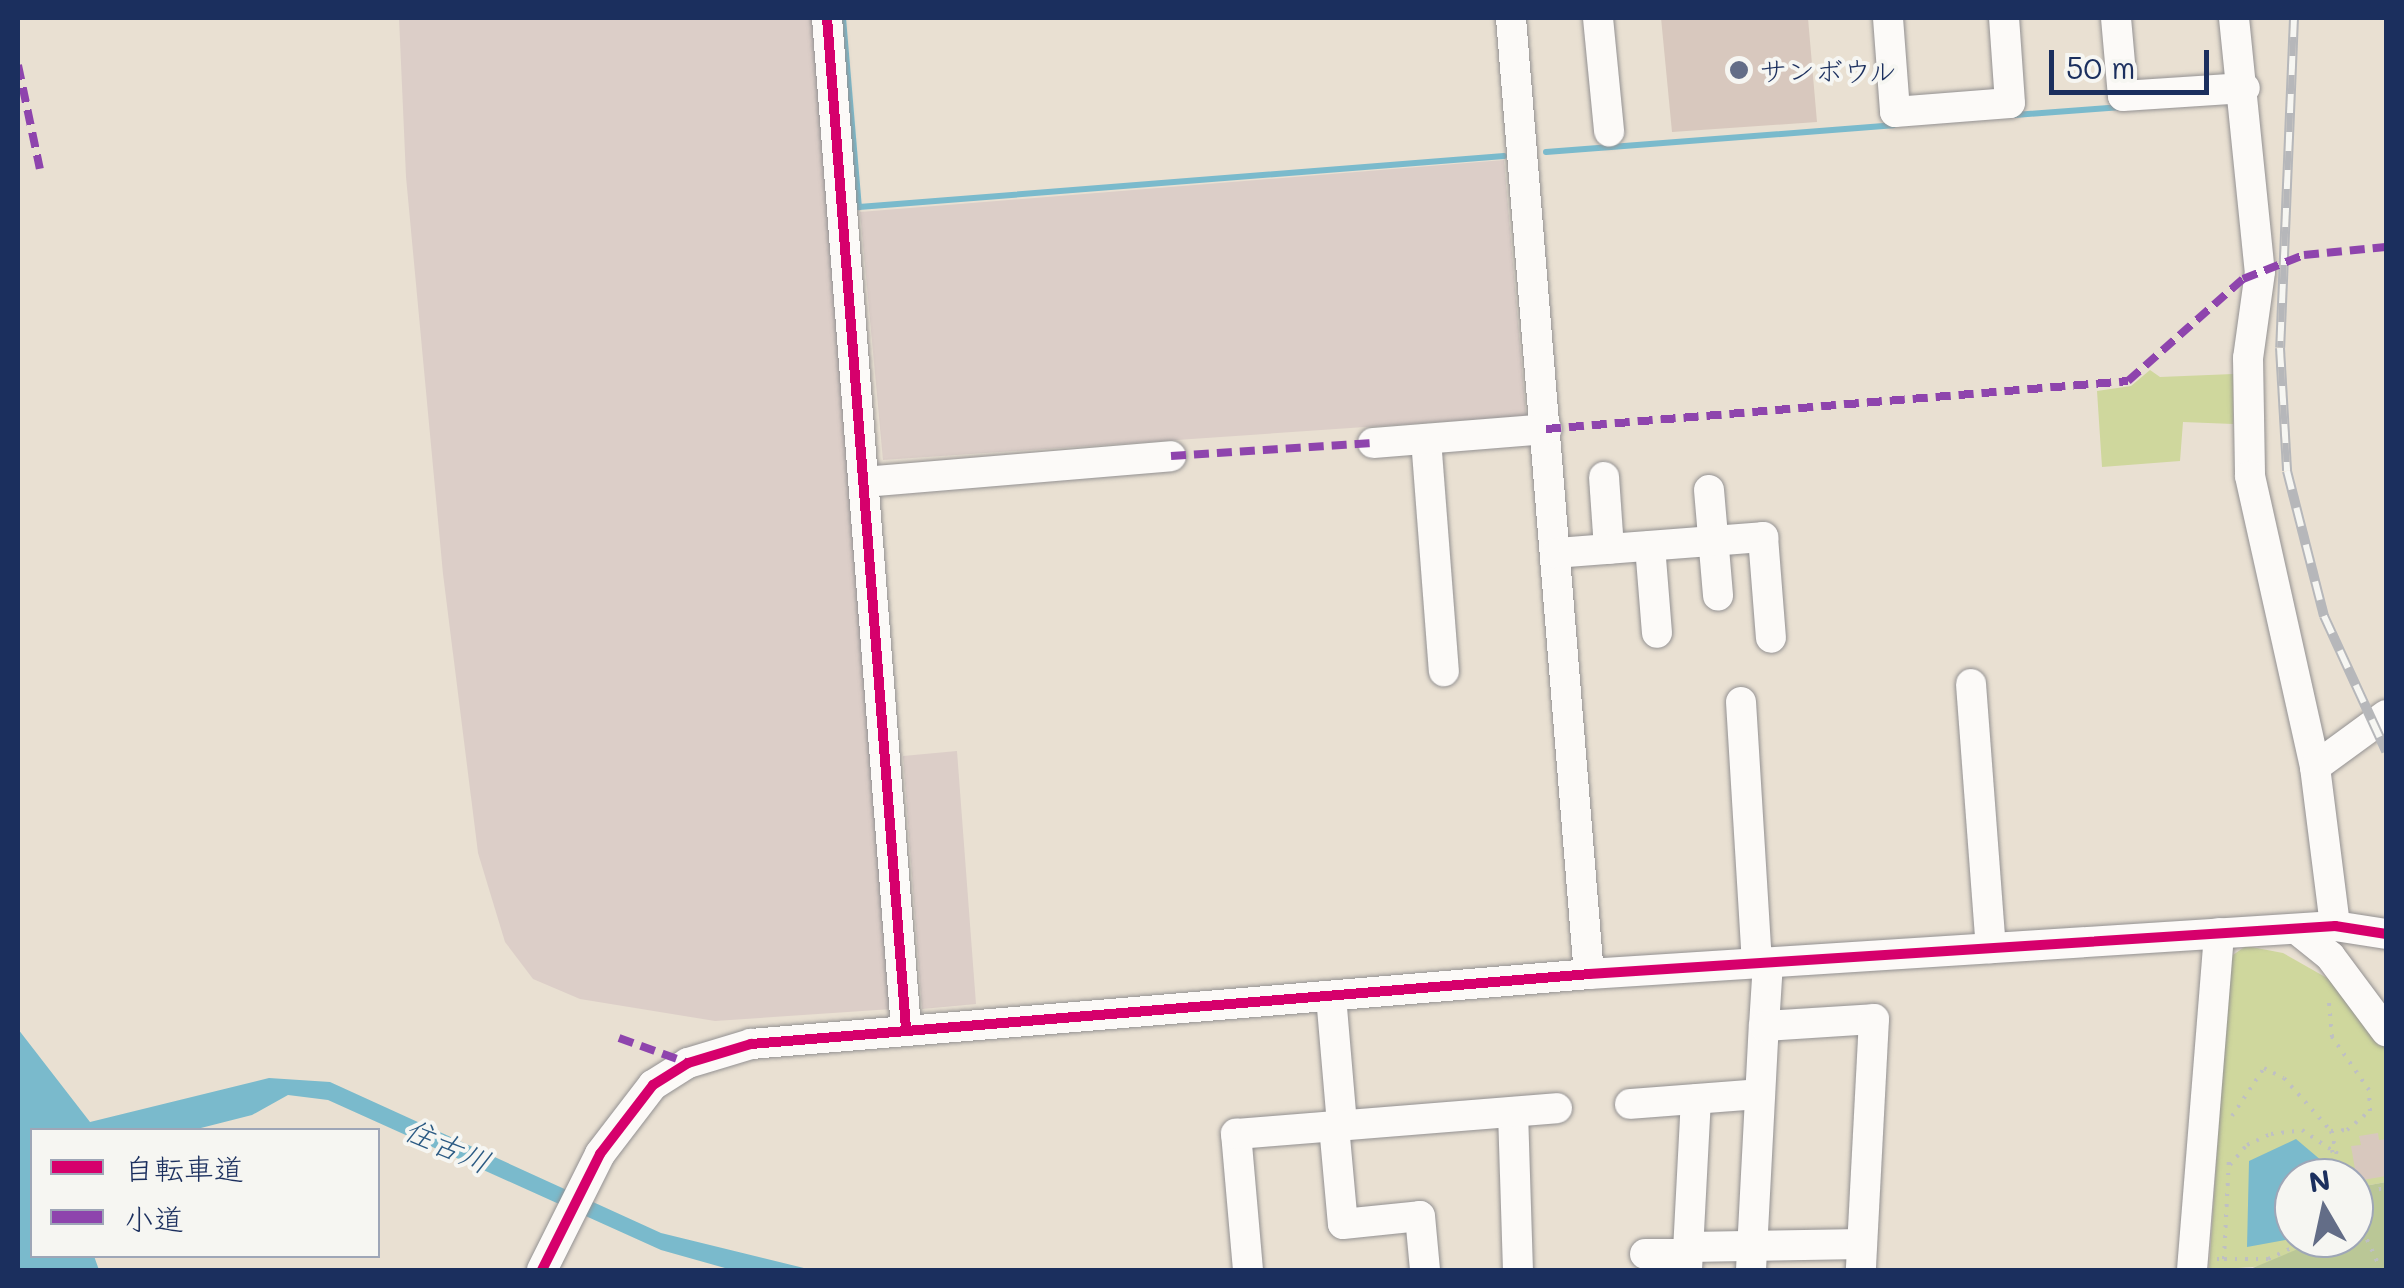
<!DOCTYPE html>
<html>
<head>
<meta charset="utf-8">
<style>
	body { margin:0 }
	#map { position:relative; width:2404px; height:1288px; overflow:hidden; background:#e9e0d2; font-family:Mali,"Klee One",sans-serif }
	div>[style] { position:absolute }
	.industrial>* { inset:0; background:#dccec8 }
	.green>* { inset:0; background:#cfd79d }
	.forest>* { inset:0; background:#bac796 }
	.water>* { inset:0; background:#7abacc }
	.stream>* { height:6px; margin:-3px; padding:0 3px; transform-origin:3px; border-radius:3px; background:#7abacc }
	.building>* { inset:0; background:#d8c8be }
	.path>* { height:4px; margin-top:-2px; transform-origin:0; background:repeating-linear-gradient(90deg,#bfc0c2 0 2.5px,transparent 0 10.5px) }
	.roads { filter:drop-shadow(0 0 2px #939192) drop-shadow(0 0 2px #939192) }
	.minor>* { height:30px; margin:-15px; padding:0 15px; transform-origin:15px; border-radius:15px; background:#fcfaf8 }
	.rail>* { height:10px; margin-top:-5px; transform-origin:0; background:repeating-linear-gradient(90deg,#f6f6f2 0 19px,#b6b7ba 0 38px); box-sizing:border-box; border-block:2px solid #b6b7ba }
	.quiet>* { height:8px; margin-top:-4px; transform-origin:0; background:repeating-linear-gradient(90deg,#8e44ad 0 15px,transparent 0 23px) }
	.cycleway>* { height:10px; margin:-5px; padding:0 5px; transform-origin:5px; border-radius:5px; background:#d6006c }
	.dots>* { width:28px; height:28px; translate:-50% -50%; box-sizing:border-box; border:5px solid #f6f6f2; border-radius:50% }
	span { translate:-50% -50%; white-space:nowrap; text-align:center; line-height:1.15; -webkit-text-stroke:8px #f6f6f2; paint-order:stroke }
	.poi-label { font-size:28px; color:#1b2f5e }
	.left { translate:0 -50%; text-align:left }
	.water-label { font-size:30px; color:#2b5a83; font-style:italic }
	.frame { position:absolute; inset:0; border:20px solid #1b2f5e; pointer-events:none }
	.legend { position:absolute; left:30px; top:1128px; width:350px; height:130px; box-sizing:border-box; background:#f6f6f2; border:2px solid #9ea6b7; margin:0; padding:12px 18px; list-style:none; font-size:30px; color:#1b2f5e }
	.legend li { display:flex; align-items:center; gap:20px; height:50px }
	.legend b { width:50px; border:2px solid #9ea6b7 }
	.north { position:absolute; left:2274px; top:1158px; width:100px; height:100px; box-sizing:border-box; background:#f6f6f2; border:2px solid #9ea6b7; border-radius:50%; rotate:351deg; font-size:28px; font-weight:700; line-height:40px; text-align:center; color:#1b2f5e }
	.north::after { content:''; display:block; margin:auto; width:35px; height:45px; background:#636d87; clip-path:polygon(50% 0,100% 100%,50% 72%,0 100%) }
	.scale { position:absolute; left:2049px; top:50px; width:160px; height:45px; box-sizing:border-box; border:5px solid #1b2f5e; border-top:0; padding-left:12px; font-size:30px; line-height:35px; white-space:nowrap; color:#1b2f5e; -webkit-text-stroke:8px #f6f6f2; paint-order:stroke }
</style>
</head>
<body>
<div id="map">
	<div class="industrial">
		<i style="clip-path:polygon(399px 18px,818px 18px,892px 1009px,715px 1021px,580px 999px,533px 979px,505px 942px,478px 853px,443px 574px,406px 177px)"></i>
		<i style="clip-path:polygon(1504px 160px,1526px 416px,883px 460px,860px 212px)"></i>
		<i style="clip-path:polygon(957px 751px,976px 1004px,922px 1009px,903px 756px)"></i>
	</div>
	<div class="green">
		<i style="clip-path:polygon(2150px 370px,2160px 377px,2233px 374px,2233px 424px,2183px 422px,2180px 461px,2102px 467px,2097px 391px,2131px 386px)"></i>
		<i style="clip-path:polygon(2246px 946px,2283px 953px,2350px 991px,2386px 1045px,2386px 1182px,2354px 1188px,2354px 1178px,2294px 1178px,2294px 1238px,2324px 1238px,2267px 1266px,2209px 1270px,2230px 957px)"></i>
	</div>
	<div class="forest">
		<i style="clip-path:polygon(2386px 1182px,2386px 1270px,2248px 1270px,2324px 1238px,2354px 1238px,2354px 1188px)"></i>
	</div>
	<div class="water">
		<i style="clip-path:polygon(18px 1029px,90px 1122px,269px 1078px,330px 1082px,661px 1233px,812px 1270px,732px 1270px,661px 1250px,328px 1100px,288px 1095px,252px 1115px,193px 1130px,32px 1130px,32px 1256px,94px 1256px,99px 1270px,18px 1270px)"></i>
		<i style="clip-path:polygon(2296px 1139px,2322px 1161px,2325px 1178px,2294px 1178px,2296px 1238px,2247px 1247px,2249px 1161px)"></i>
	</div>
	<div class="stream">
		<i style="left:843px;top:18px;width:190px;rotate:85.2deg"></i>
		<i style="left:859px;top:207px;width:647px;rotate:-4.52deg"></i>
		<i style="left:2015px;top:115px;width:107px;rotate:-4.3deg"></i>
		<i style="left:1546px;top:152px;width:348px;rotate:-4.4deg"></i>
	</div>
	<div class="building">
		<i style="clip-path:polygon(1661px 18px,1808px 18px,1817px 122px,1672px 132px)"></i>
		<i style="clip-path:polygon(2378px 1133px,2379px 1140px,2386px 1139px,2386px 1176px,2357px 1181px,2351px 1146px,2361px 1145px,2359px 1136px)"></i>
	</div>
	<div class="path">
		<i style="left:2232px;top:1116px;width:58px;rotate:-56.3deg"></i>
		<i style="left:2264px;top:1068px;width:22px;rotate:27deg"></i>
		<i style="left:2284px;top:1078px;width:71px;rotate:48.4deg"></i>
		<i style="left:2331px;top:1131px;width:16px;rotate:-4deg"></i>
		<i style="left:2347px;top:1130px;width:30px;rotate:-40deg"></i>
		<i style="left:2370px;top:1111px;width:21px;rotate:-93deg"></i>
		<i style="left:2369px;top:1090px;width:65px;rotate:-124.9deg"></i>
		<i style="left:2332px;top:1037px;width:36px;rotate:-95deg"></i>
		<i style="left:2331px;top:1131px;width:25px;rotate:76deg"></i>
		<i style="left:2230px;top:1165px;width:26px;rotate:-50deg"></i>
		<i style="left:2247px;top:1145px;width:26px;rotate:-25deg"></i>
		<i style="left:2271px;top:1134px;width:31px;rotate:-7deg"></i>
		<i style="left:2302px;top:1130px;width:36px;rotate:34deg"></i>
		<i style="left:2332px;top:1150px;width:29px;rotate:76deg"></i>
		<i style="left:2354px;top:1205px;width:13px;rotate:-72deg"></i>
		<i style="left:2358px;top:1193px;width:28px;rotate:-10deg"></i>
		<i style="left:2354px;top:1211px;width:65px;rotate:65.4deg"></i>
		<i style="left:2217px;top:1259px;width:7px"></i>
		<i style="left:2224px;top:1259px;width:104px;rotate:-87.2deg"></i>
		<i style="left:2224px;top:1259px;width:44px"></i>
		<i style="left:2268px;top:1259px;width:50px;rotate:-25deg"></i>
	</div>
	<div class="roads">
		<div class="minor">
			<i style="left:827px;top:18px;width:1013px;rotate:85.53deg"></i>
			<i style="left:1511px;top:18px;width:959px;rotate:85.34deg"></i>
			<i style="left:1598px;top:18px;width:114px;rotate:84.4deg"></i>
			<i style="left:1888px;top:18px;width:94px;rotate:85.7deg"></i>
			<i style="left:1895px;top:112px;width:115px;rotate:-4.5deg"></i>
			<i style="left:2010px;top:103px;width:85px;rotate:-94deg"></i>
			<i style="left:2116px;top:18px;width:78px;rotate:84.9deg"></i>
			<i style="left:2123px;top:96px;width:122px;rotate:-3.8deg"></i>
			<i style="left:2234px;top:18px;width:255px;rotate:84.2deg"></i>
			<i style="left:2260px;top:272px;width:87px;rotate:97.9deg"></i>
			<i style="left:2248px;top:358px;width:118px;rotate:89deg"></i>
			<i style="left:2250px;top:476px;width:298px;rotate:77.4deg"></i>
			<i style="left:2315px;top:767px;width:160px;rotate:82.8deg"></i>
			<i style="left:1426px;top:439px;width:233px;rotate:85.6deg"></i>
			<i style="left:1373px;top:443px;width:174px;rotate:-4.6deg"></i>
			<i style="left:1604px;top:477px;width:72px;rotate:86deg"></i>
			<i style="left:864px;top:482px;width:308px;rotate:-4.8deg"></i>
			<i style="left:1709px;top:490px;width:106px;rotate:85.1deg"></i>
			<i style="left:1650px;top:546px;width:87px;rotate:85.4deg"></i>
			<i style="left:1556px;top:553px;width:208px;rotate:-4.4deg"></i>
			<i style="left:1763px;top:537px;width:101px;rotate:85.5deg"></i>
			<i style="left:1971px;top:684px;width:265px;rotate:85.7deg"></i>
			<i style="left:1741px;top:702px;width:261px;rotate:86.5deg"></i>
			<i style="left:2315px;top:767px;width:88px;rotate:-36.2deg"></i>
			<i style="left:2299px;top:931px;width:40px;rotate:39deg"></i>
			<i style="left:2330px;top:956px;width:94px;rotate:53.3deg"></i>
			<i style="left:1331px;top:996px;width:129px;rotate:85.1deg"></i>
			<i style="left:1764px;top:1026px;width:64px;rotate:-86.4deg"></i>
			<i style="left:1630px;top:1104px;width:130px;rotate:-4.4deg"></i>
			<i style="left:1513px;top:1112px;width:158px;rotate:88.2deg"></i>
			<i style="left:1334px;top:1126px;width:98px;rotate:84.8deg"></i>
			<i style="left:1343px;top:1224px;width:77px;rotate:-5.9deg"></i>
			<i style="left:1420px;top:1216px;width:54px;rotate:84.7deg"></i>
			<i style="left:1688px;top:1247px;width:174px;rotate:-1deg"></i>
			<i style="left:1645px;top:1254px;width:43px"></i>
			<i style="left:542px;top:1270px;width:130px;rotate:-63.4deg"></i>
			<i style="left:600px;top:1154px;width:87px;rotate:-52.5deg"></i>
			<i style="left:653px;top:1085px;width:41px;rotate:-32.2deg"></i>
			<i style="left:688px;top:1063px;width:66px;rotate:-16.8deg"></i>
			<i style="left:751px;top:1044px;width:841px;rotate:-4.77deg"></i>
			<i style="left:1589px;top:974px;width:748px;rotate:-3.68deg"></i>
			<i style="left:2335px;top:926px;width:52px;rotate:8.9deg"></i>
			<i style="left:1248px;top:1270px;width:137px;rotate:-95deg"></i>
			<i style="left:1236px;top:1134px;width:322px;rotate:-4.6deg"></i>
			<i style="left:1687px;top:1270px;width:171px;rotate:-87deg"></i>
			<i style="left:1751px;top:1270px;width:244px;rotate:-87deg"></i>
			<i style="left:1764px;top:1026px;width:110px;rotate:-3.6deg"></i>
			<i style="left:1874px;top:1019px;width:251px;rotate:93deg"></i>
			<i style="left:2192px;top:1270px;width:338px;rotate:-85.4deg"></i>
		</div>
	</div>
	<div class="rail">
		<i style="left:2294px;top:18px;width:330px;rotate:92.4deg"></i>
		<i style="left:2280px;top:348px;width:123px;rotate:86.7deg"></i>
		<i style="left:2287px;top:471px;width:150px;rotate:75.7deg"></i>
		<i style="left:2324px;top:616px;width:149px;rotate:65.3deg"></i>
	</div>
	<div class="quiet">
		<i style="left:18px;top:65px;width:106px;rotate:78.1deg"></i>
		<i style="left:1546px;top:429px;width:584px;rotate:-4.71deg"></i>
		<i style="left:2128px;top:381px;width:154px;rotate:-41.6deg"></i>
		<i style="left:2243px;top:279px;width:66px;rotate:-21.5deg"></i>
		<i style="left:2304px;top:255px;width:82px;rotate:-5.6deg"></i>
		<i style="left:1171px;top:456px;width:202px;rotate:-3.7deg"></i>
		<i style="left:619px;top:1038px;width:73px;rotate:19.9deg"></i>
	</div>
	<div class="cycleway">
		<i style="left:827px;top:18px;width:1013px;rotate:85.53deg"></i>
		<i style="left:542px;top:1270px;width:130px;rotate:-63.4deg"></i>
		<i style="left:600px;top:1154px;width:87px;rotate:-52.5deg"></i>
		<i style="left:653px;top:1085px;width:41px;rotate:-32.2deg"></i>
		<i style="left:688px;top:1063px;width:66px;rotate:-16.8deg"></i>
		<i style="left:751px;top:1044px;width:841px;rotate:-4.77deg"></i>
		<i style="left:1589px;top:974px;width:748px;rotate:-3.68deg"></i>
		<i style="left:2335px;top:926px;width:52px;rotate:8.9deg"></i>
	</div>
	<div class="dots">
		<i style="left:1739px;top:70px;background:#636d87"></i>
	</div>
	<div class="poi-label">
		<span class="left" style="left:1759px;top:70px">サンボウル</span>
	</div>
	<div class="water-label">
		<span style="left:448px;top:1145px;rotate:24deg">住古川</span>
	</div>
	<div class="frame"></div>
	<ul class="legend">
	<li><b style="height:12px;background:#d6006c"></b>自転車道</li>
	<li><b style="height:12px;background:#8e44ad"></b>小道</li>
	</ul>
	<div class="north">N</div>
	<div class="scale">50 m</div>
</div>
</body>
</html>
